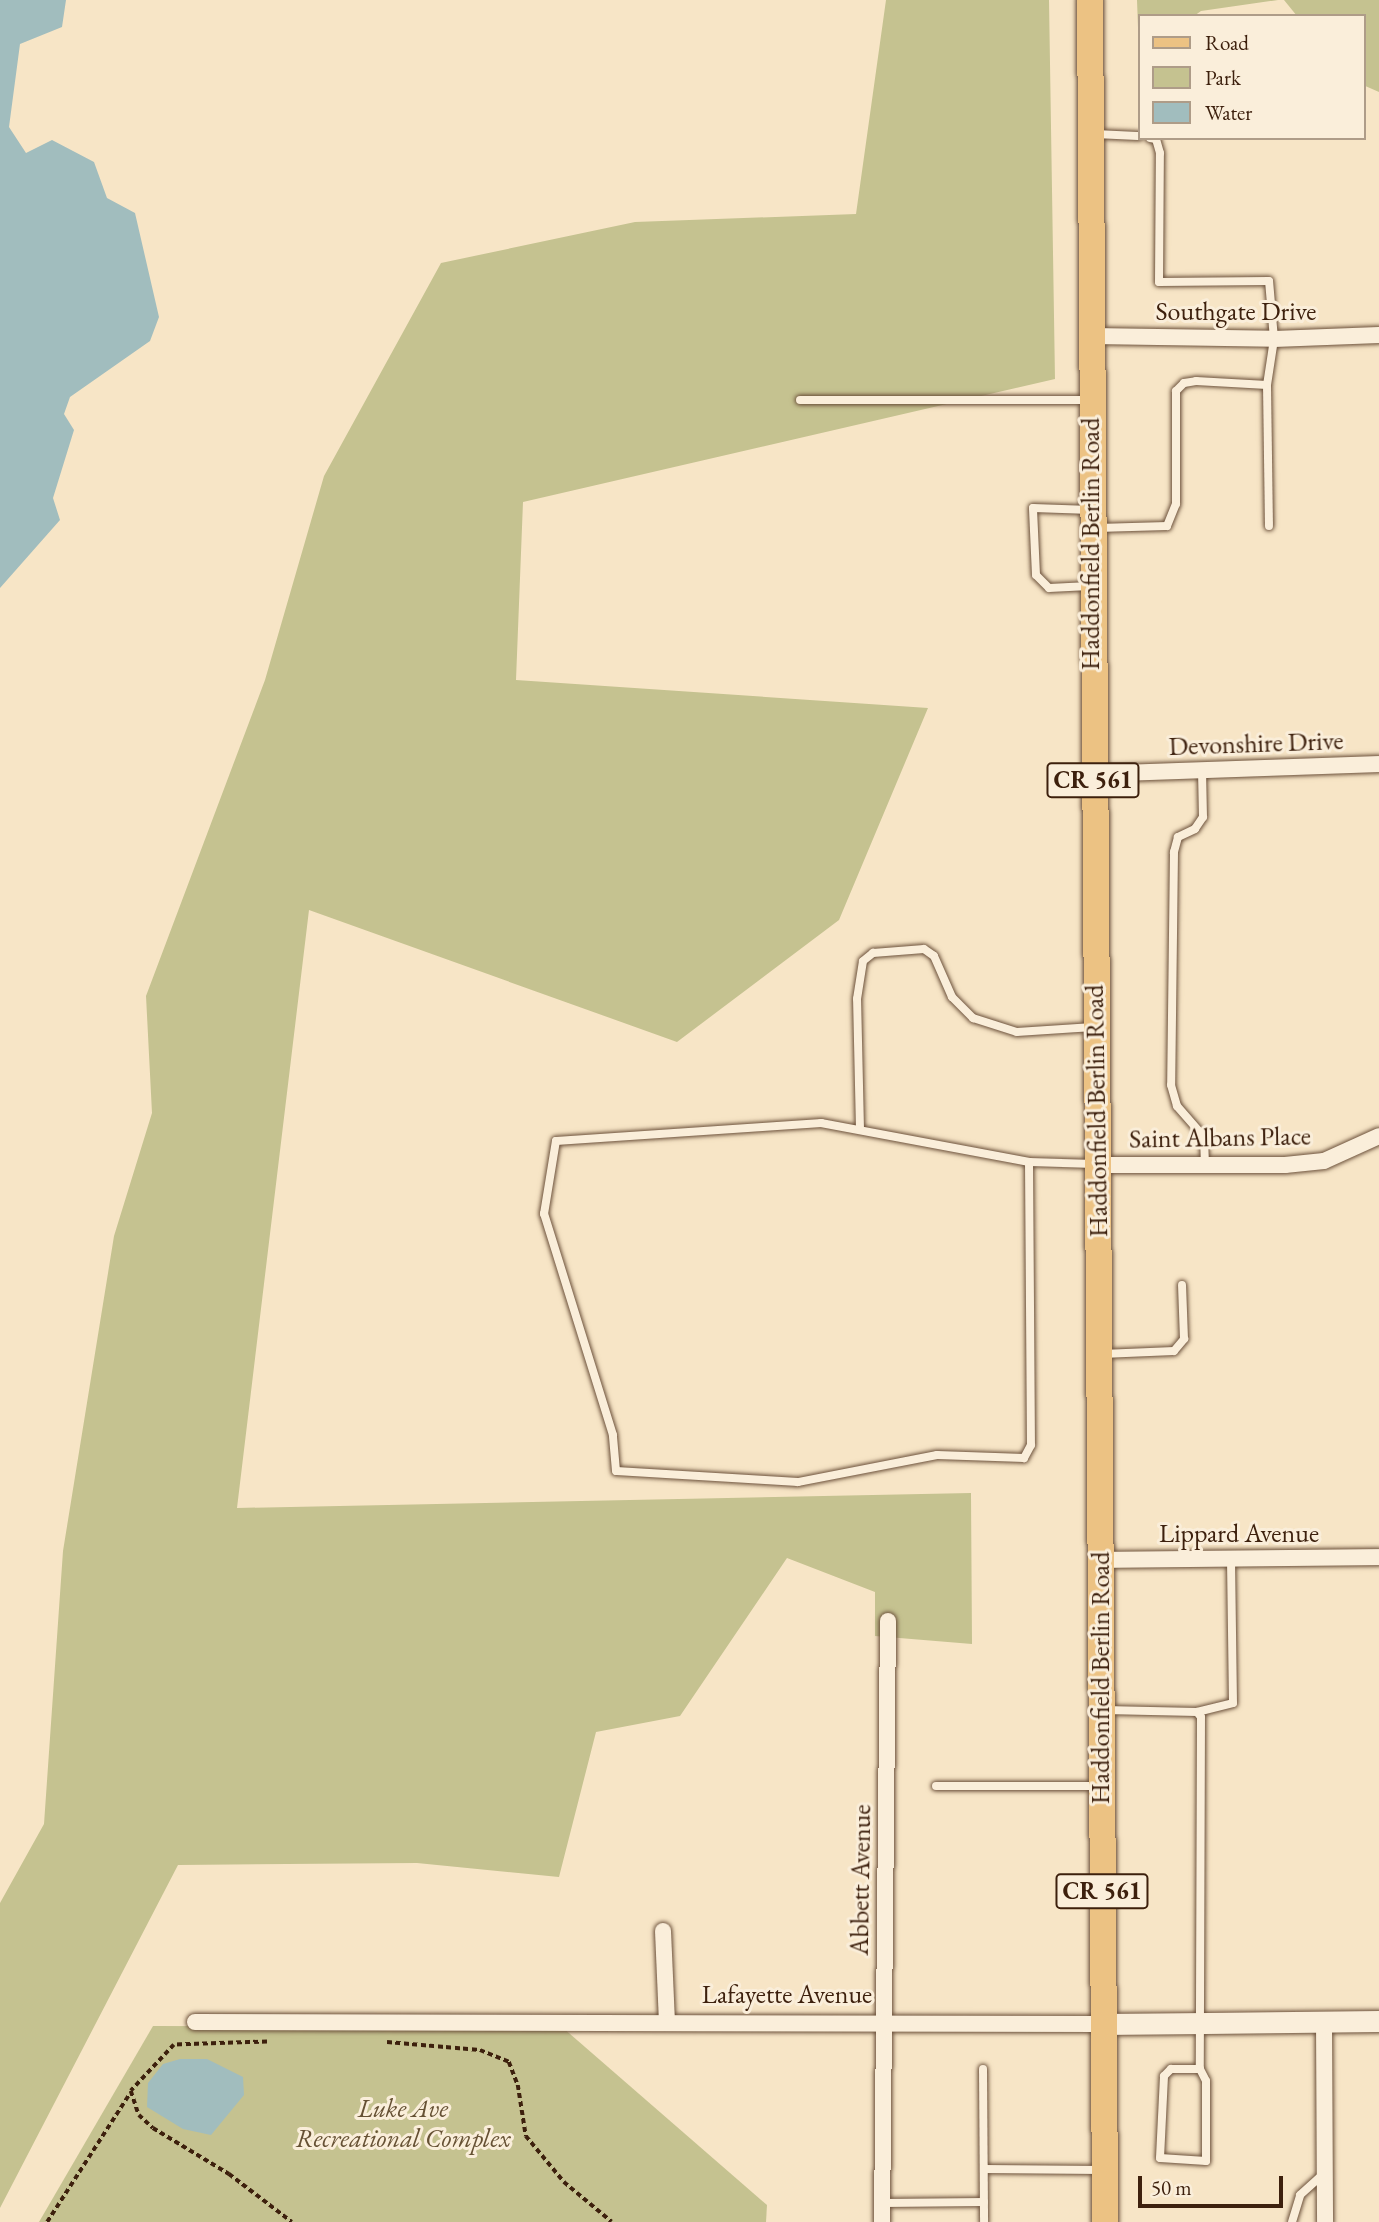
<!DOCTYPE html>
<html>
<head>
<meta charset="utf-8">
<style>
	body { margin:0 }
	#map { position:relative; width:1379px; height:2222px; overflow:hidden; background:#f7e5c6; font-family:"EB Garamond",serif }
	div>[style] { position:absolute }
	.green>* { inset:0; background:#c5c290 }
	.water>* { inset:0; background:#a1bdbe }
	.path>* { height:3.5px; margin-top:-1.75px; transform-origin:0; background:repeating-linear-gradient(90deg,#3d200d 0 5px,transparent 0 8.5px) }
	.roads { filter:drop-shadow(0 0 2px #6c513b) drop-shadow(0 0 2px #6c513b) }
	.service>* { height:8px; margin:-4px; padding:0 4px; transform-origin:4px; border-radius:4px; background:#faeeda }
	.minor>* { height:16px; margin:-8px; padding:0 8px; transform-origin:8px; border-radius:8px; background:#faeeda }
	.tertiary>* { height:21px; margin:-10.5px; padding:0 10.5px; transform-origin:10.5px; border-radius:10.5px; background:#faeeda }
	.primary>* { height:26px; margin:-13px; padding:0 13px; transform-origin:13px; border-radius:13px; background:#ecc283 }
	span { translate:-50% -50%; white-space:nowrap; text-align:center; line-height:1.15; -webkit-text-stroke:6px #faeeda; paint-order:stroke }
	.shield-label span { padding:2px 5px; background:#faeeda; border:2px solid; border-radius:5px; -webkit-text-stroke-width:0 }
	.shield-label { font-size:24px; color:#3d200d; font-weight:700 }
	.street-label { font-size:26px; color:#3d200d }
	.park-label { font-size:26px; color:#665134; font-style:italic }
	.legend { position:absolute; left:1138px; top:14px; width:228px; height:126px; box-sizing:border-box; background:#faeeda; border:2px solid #ae9c88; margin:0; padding:9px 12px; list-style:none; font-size:21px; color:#3d200d }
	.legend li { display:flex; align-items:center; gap:14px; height:35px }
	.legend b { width:35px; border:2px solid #ae9c88 }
	.scale { position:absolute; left:1138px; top:2176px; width:145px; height:32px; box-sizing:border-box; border:4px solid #3d200d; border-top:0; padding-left:9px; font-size:21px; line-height:24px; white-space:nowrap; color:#3d200d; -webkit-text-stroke:5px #faeeda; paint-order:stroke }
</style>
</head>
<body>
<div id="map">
	<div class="green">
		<i style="clip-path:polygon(886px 0,1049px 0,1055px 379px,523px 502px,516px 680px,928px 708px,839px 920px,677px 1042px,309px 910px,237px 1508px,971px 1493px,972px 1644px,875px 1636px,875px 1592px,787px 1558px,680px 1716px,596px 1732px,559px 1877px,417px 1863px,178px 1865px,0 2208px,0 1903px,44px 1824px,63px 1551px,114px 1236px,152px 1113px,146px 996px,265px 680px,324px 476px,441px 263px,635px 222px,856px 214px)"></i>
		<i style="clip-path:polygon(1137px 0,1278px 0,1201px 11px,1194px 16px,1139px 16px,1139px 55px)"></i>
		<i style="clip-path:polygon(1284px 0,1379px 0,1379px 92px,1363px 85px,1363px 16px,1297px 16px)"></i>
		<i style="clip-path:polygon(153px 2026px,562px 2027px,767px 2205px,766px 2222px,39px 2222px)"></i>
	</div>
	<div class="water">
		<i style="clip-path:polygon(0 0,66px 0,62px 27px,20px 44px,9px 127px,26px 153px,52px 140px,94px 162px,107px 198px,135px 213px,159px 317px,150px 341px,70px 397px,64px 414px,74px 430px,53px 498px,60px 520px,0 588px)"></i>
		<i style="clip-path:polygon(180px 2059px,207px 2059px,243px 2077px,244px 2095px,211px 2135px,183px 2129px,147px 2107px,148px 2083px,163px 2064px)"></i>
	</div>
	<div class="path">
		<i style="left:267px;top:2042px;width:93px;rotate:178.2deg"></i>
		<i style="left:174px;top:2045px;width:63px;rotate:133.1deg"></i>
		<i style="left:131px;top:2091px;width:25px;rotate:72deg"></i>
		<i style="left:139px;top:2115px;width:19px;rotate:43deg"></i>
		<i style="left:153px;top:2128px;width:89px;rotate:31.2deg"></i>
		<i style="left:229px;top:2174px;width:79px;rotate:37.3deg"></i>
		<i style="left:387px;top:2042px;width:93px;rotate:4.9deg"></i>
		<i style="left:480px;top:2050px;width:31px;rotate:22deg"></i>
		<i style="left:509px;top:2062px;width:25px;rotate:69deg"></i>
		<i style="left:518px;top:2085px;width:52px;rotate:81.1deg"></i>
		<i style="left:526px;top:2136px;width:60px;rotate:50.4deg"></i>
		<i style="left:564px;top:2182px;width:62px;rotate:39.8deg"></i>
		<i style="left:47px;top:2222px;width:153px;rotate:-57.2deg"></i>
	</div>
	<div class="roads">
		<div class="service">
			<i style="left:1094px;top:134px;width:45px;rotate:2.5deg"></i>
			<i style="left:1267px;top:385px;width:141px;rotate:89.2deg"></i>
			<i style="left:800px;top:400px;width:287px"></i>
			<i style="left:1097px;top:528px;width:70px;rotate:-1.6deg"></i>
			<i style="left:1167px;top:526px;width:24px;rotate:-68deg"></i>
			<i style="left:1176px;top:504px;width:113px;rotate:-90deg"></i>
			<i style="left:1176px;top:391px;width:11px;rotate:-45deg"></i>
			<i style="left:1184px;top:383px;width:12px;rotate:-9deg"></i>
			<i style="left:1196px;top:381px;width:71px;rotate:3.2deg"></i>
			<i style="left:1267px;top:385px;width:47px;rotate:-81.3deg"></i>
			<i style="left:1274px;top:339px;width:58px;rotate:-94.9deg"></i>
			<i style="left:1269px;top:281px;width:110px;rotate:179.5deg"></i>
			<i style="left:1159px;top:282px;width:129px;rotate:-89.6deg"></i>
			<i style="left:1160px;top:153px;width:15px;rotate:-106deg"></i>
			<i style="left:1156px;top:139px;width:6px;rotate:-171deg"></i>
			<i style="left:1089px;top:586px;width:40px;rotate:177.1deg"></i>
			<i style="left:1049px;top:588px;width:18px;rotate:-135deg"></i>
			<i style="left:1036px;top:575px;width:67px;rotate:-92.6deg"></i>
			<i style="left:1033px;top:508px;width:58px;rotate:2deg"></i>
			<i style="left:1202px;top:770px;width:47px;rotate:88.8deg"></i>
			<i style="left:1203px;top:817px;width:14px;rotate:124deg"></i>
			<i style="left:1195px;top:829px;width:19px;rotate:155deg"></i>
			<i style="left:1178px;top:837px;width:16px;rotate:105deg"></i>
			<i style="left:1174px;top:852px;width:233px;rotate:90.7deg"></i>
			<i style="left:1171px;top:1085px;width:22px;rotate:74deg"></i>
			<i style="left:1177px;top:1106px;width:41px;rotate:48.9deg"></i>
			<i style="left:1204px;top:1137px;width:28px;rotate:88deg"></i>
			<i style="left:860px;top:1129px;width:130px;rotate:-91.3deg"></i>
			<i style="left:857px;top:999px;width:38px;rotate:-81deg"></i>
			<i style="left:863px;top:961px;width:13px;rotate:-39deg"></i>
			<i style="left:873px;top:953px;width:51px;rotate:-4.5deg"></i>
			<i style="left:924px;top:949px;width:12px;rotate:35deg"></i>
			<i style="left:934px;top:956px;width:45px;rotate:66.3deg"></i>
			<i style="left:952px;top:997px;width:30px;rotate:45deg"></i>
			<i style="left:973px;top:1018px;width:46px;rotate:17.7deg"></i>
			<i style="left:1017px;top:1032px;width:76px;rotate:-3.8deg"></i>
			<i style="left:1029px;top:1162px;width:283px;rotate:89.6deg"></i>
			<i style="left:1031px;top:1445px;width:15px;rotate:118deg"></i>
			<i style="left:1024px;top:1458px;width:87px;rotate:-178deg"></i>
			<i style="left:937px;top:1455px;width:142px;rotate:169deg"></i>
			<i style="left:798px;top:1482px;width:182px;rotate:-176.5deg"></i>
			<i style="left:616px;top:1471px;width:36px;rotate:-95deg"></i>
			<i style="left:613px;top:1435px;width:232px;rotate:-107.3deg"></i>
			<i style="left:544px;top:1214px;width:74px;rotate:-80.7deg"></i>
			<i style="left:556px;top:1141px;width:266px;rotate:-3.9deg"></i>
			<i style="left:821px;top:1123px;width:212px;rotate:10.6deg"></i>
			<i style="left:1029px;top:1162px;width:66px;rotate:1.7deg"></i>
			<i style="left:1102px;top:1354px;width:72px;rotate:-2.4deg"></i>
			<i style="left:1174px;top:1351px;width:16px;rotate:-50deg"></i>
			<i style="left:1184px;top:1339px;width:54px;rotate:-92.1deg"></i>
			<i style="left:1104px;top:1710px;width:93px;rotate:1.2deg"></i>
			<i style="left:1197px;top:1712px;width:6px;rotate:51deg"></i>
			<i style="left:1201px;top:1717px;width:352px;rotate:90.2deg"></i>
			<i style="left:1200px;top:2069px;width:13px;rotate:63deg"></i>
			<i style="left:1206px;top:2081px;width:80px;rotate:90deg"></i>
			<i style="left:1206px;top:2161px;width:46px;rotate:-176.3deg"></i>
			<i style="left:1160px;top:2158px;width:82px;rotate:-87.2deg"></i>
			<i style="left:1164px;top:2076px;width:10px;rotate:-45deg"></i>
			<i style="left:1171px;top:2069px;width:29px"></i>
			<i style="left:1197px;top:1712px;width:37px;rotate:-14deg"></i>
			<i style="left:1233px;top:1703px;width:143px;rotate:-90.8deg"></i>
			<i style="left:936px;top:1786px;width:162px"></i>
			<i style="left:983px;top:2069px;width:153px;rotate:89.6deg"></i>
			<i style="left:984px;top:2169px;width:118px;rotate:0.5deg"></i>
			<i style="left:883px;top:2203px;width:101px;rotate:-0.6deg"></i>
			<i style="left:1292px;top:2222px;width:28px;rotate:-73deg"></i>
			<i style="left:1300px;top:2195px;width:31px;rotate:-42deg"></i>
		</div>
		<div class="minor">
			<i style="left:1092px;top:336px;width:182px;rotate:0.9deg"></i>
			<i style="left:1274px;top:339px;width:105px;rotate:-2.2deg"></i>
			<i style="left:1093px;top:774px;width:286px;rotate:-2deg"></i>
			<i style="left:1098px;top:1165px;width:187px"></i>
			<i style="left:1285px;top:1165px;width:39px;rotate:-6deg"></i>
			<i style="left:1324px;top:1161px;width:60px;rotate:-24.4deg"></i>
			<i style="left:1100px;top:1560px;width:279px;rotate:-0.6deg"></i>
			<i style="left:663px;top:1931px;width:92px;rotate:87.5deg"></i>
			<i style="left:1324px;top:2021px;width:201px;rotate:89.7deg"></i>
			<i style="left:195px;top:2022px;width:907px;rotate:0.13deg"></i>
			<i style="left:882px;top:2222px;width:601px;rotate:-89.43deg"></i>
		</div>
		<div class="tertiary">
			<i style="left:1102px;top:2024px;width:277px;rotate:-0.6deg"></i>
		</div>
		<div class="primary">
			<i style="left:1090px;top:0;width:2222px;rotate:89.61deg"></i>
		</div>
	</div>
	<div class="shield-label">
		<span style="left:1093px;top:780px">CR 561</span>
		<span style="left:1102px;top:1891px">CR 561</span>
	</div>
	<div class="street-label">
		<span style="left:1236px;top:312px">Southgate Drive</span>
		<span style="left:1091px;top:544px;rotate:-90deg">Haddonfield Berlin Road</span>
		<span style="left:1256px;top:744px;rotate:-2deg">Devonshire Drive</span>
		<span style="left:1097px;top:1111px;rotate:-91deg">Haddonfield Berlin Road</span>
		<span style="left:1220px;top:1138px;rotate:-1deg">Saint Albans Place</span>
		<span style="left:1239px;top:1534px">Lippard Avenue</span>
		<span style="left:1101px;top:1678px;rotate:-90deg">Haddonfield Berlin Road</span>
		<span style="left:861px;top:1880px;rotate:-89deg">Abbett Avenue</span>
		<span style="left:787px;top:1995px">Lafayette Avenue</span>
	</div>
	<div class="park-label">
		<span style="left:403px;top:2124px">Luke Ave<br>Recreational Complex</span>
	</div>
	<ul class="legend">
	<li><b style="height:9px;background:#ecc283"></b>Road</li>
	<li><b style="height:19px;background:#c5c290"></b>Park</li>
	<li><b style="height:19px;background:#a1bdbe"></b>Water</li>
	</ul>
	<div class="scale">50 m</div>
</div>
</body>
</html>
